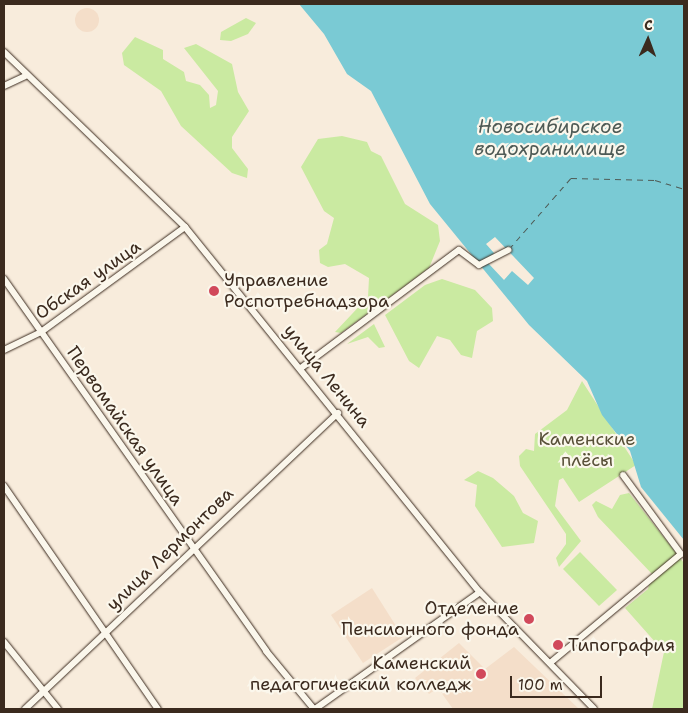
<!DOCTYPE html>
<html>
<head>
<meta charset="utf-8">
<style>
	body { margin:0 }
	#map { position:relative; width:688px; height:713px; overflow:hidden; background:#f8ecdc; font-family:"Shantell Sans",sans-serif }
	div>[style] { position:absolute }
	.built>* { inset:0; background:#f4dec9 }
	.round { border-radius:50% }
	.green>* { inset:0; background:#caeaa1 }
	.water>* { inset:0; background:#7acad4 }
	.pier>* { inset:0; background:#f8ecdc }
	.ferry>* { height:1px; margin-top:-0.5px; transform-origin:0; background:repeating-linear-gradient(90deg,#4e5a55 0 6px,transparent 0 11px) }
	.roads { filter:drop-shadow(0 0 1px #3b2a1e) drop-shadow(0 0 1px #3b2a1e) }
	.minor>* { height:6px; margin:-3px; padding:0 3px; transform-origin:3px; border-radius:3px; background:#fbf7ec }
	.dots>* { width:14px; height:14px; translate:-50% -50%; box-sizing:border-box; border:2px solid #fbf7ec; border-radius:50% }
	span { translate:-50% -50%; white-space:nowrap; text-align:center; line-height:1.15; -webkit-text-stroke:4.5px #fbf7ec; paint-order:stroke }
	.street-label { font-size:18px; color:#3b2a1e }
	.poi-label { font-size:18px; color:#3b2a1e }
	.left { translate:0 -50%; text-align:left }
	.right { translate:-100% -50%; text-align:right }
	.park-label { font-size:18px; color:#585038 }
	.water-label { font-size:19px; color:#4e5a55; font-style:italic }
	.frame { position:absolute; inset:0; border:5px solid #3b2a1e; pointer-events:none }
	.north { position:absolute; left:623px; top:15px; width:50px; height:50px; -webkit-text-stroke:4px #fbf7ec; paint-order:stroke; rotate:2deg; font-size:14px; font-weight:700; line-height:20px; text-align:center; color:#3b2a1e }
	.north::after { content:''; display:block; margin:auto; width:18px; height:22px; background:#3b2a1e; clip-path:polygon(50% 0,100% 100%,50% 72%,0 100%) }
	.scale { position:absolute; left:510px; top:676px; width:92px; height:22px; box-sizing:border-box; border:2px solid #3b2a1e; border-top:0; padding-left:6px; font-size:15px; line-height:18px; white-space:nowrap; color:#3b2a1e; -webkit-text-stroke:4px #fbf7ec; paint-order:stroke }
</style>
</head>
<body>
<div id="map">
	<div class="built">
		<i class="round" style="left:75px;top:8px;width:24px;height:24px"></i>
		<i style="clip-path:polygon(372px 588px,403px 637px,363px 663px,331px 615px)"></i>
		<i style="clip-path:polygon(459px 643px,485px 669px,514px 647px,579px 709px,453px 709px,438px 688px,429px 694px,415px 678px)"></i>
	</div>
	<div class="green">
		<i style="clip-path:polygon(246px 18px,256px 23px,248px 34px,231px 41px,220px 40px,221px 32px)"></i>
		<i style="clip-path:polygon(135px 37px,163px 50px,163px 59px,184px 72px,186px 81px,200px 85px,209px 95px,210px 108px,216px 105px,218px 91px,184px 48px,196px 44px,232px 64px,238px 92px,249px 111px,232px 137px,232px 148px,248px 169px,247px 178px,232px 173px,181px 126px,161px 91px,124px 65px,122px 53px)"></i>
		<i style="clip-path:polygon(342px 136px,367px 142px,371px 151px,381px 156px,405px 204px,438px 225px,440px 241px,429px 268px,341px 333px,335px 332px,368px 297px,369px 278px,345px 264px,328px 267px,320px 263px,319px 250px,327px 244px,334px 218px,324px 211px,301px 167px,318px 139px)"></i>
		<i style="clip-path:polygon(442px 279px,475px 290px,492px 308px,493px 321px,477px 331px,472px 358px,461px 355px,450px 340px,437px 336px,419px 368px,409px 361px,385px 315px,425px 285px)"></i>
		<i style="clip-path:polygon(374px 324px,385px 347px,379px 348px,368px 337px,347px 344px)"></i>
		<i style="clip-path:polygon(582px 381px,636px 465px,579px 502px,563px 478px,559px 480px,555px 506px,581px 541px,559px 567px,556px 558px,566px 544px,566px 534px,520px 466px,519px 456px,526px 449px,534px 451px,535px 434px,567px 410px)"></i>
		<i style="clip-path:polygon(478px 471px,493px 478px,514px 496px,523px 513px,538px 521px,534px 543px,502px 547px,475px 506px,477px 485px,464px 480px)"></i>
		<i style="clip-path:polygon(629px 493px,684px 563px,684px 709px,652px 709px,664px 652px,625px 608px,648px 589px,652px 574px,598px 517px,592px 505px,596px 501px,612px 509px,620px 495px)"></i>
		<i style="clip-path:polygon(580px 552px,617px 590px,599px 606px,563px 569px)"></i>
	</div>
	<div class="water">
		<i style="clip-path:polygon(299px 4px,684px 4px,684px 540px,641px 487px,630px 451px,602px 415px,587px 381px,529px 325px,430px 204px,371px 91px,347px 74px,324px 34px)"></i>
	</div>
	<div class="pier">
		<i style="clip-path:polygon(495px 237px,534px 278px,528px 285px,512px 271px,504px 280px,488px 263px,494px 253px,486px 244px)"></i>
	</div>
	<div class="ferry">
		<i style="left:509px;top:249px;width:94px;rotate:-48.9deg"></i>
		<i style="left:571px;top:178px;width:84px;rotate:1.4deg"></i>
		<i style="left:655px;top:180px;width:30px;rotate:17deg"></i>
	</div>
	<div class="roads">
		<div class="minor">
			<i style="left:4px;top:52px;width:252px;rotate:44deg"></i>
			<i style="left:185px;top:227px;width:469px;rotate:51.1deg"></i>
			<i style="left:480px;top:592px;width:163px;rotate:45.7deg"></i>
			<i style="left:4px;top:86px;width:23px;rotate:-25deg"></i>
			<i style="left:4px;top:279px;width:455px;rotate:54.8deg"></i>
			<i style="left:266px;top:651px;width:75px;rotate:50.4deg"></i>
			<i style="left:4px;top:350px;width:41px;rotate:-25.9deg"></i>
			<i style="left:41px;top:332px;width:178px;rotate:-36.1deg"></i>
			<i style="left:301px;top:368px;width:197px;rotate:-36.8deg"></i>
			<i style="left:459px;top:250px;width:25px;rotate:37deg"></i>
			<i style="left:479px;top:265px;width:33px;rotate:-27deg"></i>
			<i style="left:4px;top:486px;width:271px;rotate:55.4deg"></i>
			<i style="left:4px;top:642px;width:86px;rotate:51.1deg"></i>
			<i style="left:550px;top:663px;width:170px;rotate:-39.8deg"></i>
			<i style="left:681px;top:554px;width:98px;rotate:-126.3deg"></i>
			<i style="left:25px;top:709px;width:431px;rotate:-43.4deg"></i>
			<i style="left:315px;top:709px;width:202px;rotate:-35.3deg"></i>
		</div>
	</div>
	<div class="dots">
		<i style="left:214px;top:291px;background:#d1495b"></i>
		<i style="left:529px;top:619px;background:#d1495b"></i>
		<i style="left:558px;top:645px;background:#d1495b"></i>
		<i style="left:481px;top:674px;background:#d1495b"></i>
	</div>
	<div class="street-label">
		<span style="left:88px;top:280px;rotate:-35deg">Обская улица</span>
		<span style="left:327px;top:376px;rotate:51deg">улица Ленина</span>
		<span style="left:125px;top:426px;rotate:55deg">Первомайская улица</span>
		<span style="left:170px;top:549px;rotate:-44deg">улица Лермонтова</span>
	</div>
	<div class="poi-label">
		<span class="left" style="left:224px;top:291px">Управление<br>Роспотребнадзора</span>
		<span class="right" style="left:519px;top:619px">Отделение<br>Пенсионного фонда</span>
		<span class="left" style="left:568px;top:645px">Типография</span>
		<span class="right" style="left:471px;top:674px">Каменский<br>педагогический колледж</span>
	</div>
	<div class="park-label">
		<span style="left:587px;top:450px">Каменские<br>плёсы</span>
	</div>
	<div class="water-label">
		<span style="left:550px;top:138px">Новосибирское<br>водохранилище</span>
	</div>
	<div class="frame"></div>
	<div class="north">С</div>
	<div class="scale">100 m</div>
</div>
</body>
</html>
